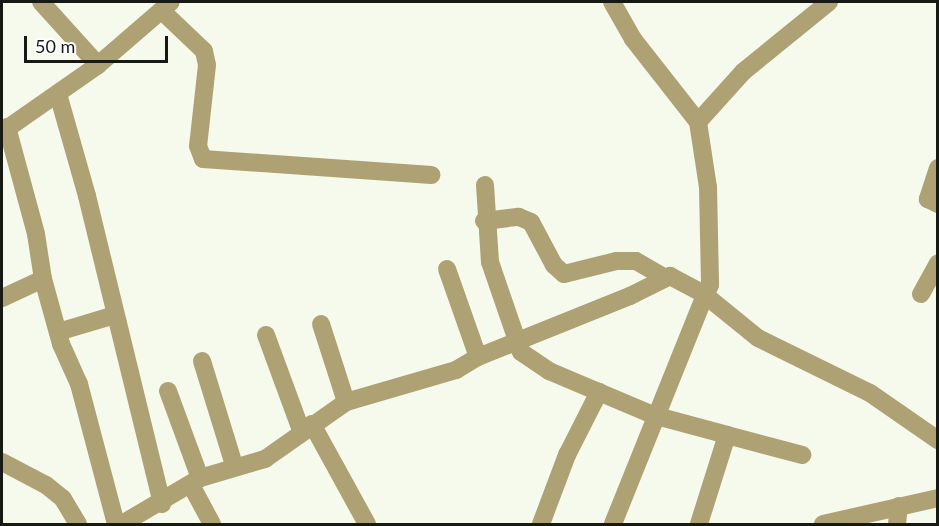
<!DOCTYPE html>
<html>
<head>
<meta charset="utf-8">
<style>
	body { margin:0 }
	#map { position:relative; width:939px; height:526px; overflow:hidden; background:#f5faec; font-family:Lato,sans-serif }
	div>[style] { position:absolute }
	.street>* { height:18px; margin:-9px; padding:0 9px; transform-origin:9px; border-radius:9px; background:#aea174 }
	span { translate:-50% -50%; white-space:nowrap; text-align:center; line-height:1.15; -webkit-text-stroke:6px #fff; paint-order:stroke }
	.frame { position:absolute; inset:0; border:3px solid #171914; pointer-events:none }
	.scale { position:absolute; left:24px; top:36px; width:144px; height:27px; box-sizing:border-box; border:3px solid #171914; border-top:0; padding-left:8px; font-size:18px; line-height:21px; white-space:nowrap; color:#171914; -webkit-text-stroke:4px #fff; paint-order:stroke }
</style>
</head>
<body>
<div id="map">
	<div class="street">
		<i style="left:41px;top:2px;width:85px;rotate:47.9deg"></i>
		<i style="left:612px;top:2px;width:43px;rotate:60.4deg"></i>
		<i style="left:633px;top:39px;width:105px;rotate:51.9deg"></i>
		<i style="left:829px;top:2px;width:111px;rotate:140.9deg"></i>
		<i style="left:743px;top:72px;width:67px;rotate:132deg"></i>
		<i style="left:698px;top:122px;width:66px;rotate:81.3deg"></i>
		<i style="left:708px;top:187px;width:98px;rotate:88.8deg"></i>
		<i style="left:710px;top:285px;width:11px;rotate:117deg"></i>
		<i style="left:705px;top:295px;width:68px;rotate:39.1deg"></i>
		<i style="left:758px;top:338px;width:125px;rotate:26.2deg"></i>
		<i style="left:870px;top:393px;width:83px;rotate:34.7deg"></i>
		<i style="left:162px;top:11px;width:58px;rotate:43.6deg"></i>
		<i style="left:204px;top:51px;width:14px;rotate:78deg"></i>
		<i style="left:207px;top:65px;width:81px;rotate:96.3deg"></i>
		<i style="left:198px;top:146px;width:14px;rotate:69deg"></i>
		<i style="left:203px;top:159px;width:229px;rotate:4deg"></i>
		<i style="left:58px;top:94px;width:106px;rotate:74.1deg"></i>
		<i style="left:87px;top:196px;width:317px;rotate:76.3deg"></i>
		<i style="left:7px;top:127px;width:111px;rotate:74.8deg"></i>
		<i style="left:36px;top:234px;width:46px;rotate:81.2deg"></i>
		<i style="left:43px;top:279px;width:67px;rotate:74.5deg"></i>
		<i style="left:61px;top:344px;width:44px;rotate:65.8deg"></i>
		<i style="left:79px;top:384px;width:145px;rotate:75.2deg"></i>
		<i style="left:2px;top:132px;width:117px;rotate:-34.9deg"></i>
		<i style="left:98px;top:65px;width:96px;rotate:-40.8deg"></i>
		<i style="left:938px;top:168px;width:33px;rotate:108deg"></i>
		<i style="left:928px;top:199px;width:11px;rotate:27deg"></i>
		<i style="left:485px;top:185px;width:77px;rotate:86.3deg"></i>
		<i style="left:490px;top:262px;width:95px;rotate:71deg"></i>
		<i style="left:521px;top:352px;width:34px;rotate:34deg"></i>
		<i style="left:549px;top:371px;width:113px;rotate:22.9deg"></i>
		<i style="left:653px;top:415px;width:77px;rotate:15.1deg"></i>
		<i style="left:727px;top:435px;width:93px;rotate:107.5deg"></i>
		<i style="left:484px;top:221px;width:35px;rotate:-7deg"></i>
		<i style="left:519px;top:217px;width:13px;rotate:23deg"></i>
		<i style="left:531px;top:222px;width:49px;rotate:61.9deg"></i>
		<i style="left:554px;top:265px;width:13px;rotate:42deg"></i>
		<i style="left:564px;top:274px;width:54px;rotate:-14deg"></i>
		<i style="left:616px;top:261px;width:20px"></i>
		<i style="left:636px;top:261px;width:32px;rotate:30deg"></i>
		<i style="left:447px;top:269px;width:93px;rotate:70.6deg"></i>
		<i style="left:921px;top:294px;width:35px;rotate:-61deg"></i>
		<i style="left:2px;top:298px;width:45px;rotate:-24.9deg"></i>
		<i style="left:321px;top:324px;width:82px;rotate:72.2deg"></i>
		<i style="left:58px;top:332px;width:59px;rotate:-16.6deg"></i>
		<i style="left:266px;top:335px;width:101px;rotate:69.8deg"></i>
		<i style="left:202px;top:361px;width:109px;rotate:72.9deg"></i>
		<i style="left:168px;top:391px;width:93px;rotate:69.8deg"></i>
		<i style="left:312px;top:424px;width:114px;rotate:61.2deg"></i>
		<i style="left:727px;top:435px;width:78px;rotate:14.9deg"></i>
		<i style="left:2px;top:462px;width:50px;rotate:27.6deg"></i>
		<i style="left:46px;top:485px;width:22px;rotate:39deg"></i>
		<i style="left:63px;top:499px;width:29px;rotate:59deg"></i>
		<i style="left:191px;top:485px;width:44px;rotate:61.7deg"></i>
		<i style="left:122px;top:524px;width:91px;rotate:-30.5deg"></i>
		<i style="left:200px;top:478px;width:68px;rotate:-16.3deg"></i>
		<i style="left:265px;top:459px;width:99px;rotate:-35.1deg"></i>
		<i style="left:346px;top:402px;width:115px;rotate:-16.2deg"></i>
		<i style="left:456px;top:370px;width:26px;rotate:-31deg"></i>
		<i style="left:478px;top:357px;width:164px;rotate:-21.9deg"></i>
		<i style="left:630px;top:296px;width:45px;rotate:-26.6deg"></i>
		<i style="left:670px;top:276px;width:40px;rotate:28deg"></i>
		<i style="left:705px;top:295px;width:247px;rotate:111.9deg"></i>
		<i style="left:541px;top:524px;width:74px;rotate:-69.4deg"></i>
		<i style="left:567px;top:455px;width:71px;rotate:-63.1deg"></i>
		<i style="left:823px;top:524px;width:118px;rotate:-12.7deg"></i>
		<i style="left:897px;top:524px;width:18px;rotate:-84deg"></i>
	</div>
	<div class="frame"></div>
	<div class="scale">50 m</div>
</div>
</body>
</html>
